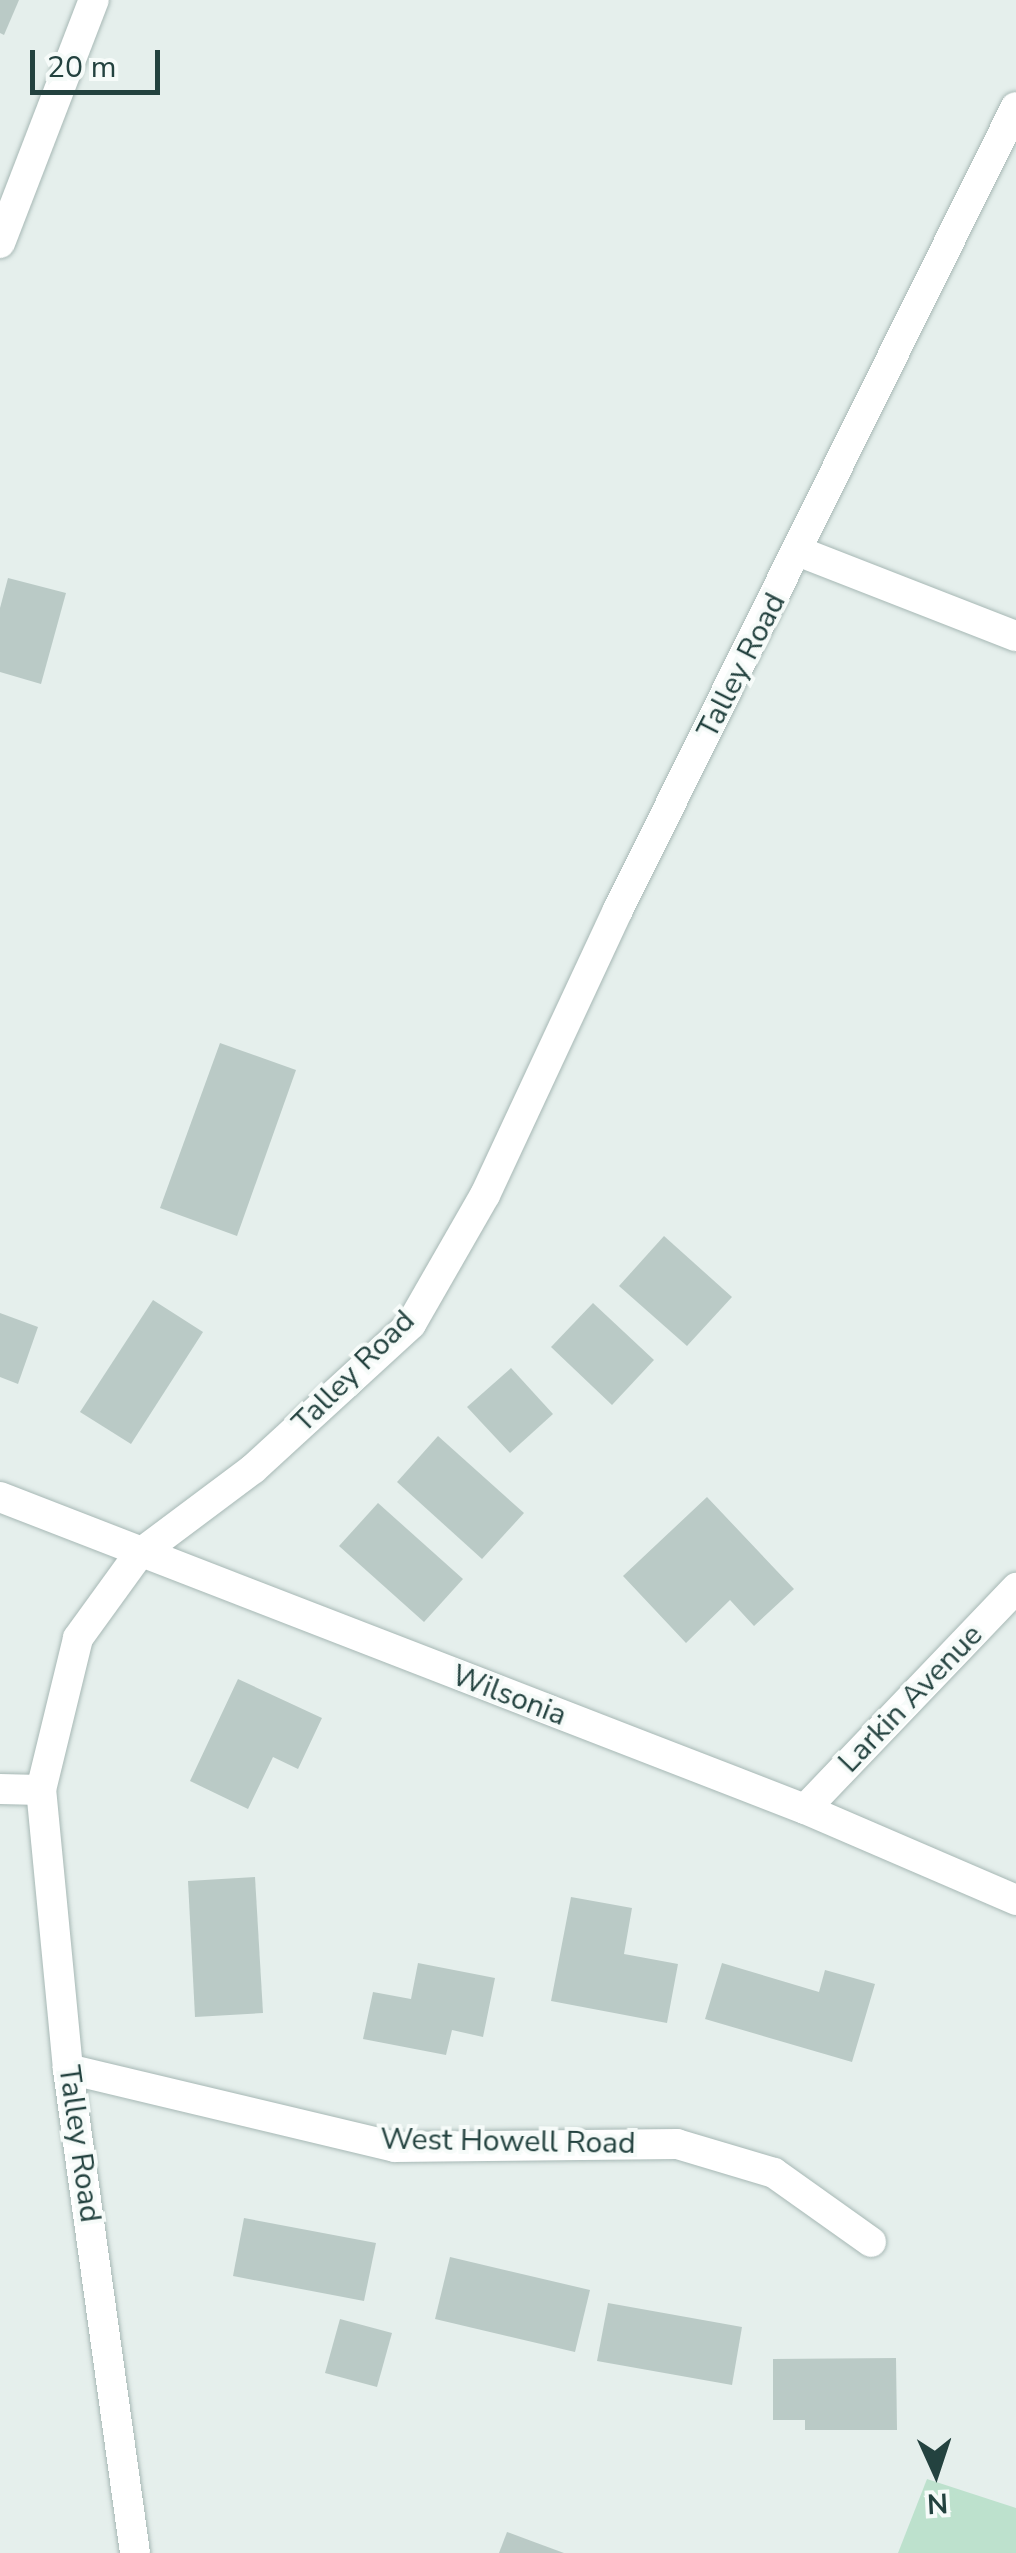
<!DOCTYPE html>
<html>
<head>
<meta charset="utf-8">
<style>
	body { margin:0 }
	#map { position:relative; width:1016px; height:2553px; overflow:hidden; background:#e5efec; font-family:"Nunito Sans",sans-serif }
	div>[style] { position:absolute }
	.green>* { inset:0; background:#bde1cd }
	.building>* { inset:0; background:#bacac6 }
	.roads { filter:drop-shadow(0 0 2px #a7b8b5) drop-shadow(0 0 2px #a7b8b5) }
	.street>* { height:30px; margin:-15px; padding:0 15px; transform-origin:15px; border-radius:15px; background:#fff }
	span { translate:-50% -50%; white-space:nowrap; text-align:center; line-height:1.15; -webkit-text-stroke:8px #f6fbf9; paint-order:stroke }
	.street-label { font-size:30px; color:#23423f }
	.north { position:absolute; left:886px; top:2423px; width:100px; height:100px; -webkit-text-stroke:8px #f6fbf9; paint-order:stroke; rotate:177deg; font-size:28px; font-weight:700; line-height:40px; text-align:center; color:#23423f }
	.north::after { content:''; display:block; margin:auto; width:35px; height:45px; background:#23423f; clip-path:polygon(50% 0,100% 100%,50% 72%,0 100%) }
	.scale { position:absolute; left:30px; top:50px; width:130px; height:45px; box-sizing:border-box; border:5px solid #23423f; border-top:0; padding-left:12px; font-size:30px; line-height:35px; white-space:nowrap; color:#23423f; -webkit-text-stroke:8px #f6fbf9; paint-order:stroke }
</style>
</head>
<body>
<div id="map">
	<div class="green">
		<i style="clip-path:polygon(927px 2479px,1016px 2508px,1016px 2553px,898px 2553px)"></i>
	</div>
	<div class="building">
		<i style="clip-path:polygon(0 0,19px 0,4px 35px,0 33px)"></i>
		<i style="clip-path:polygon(8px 578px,66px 593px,41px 684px,0 672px,0 608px)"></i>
		<i style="clip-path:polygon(220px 1043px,296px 1070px,237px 1236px,160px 1208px)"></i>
		<i style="clip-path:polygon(664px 1236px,732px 1297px,687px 1346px,619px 1286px)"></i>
		<i style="clip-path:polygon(153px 1300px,203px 1332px,131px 1444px,80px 1412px)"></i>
		<i style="clip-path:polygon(593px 1303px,654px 1360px,612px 1405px,551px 1347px)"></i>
		<i style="clip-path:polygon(0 1313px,38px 1327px,18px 1384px,0 1377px)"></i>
		<i style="clip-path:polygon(511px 1368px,553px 1414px,510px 1453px,467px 1407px)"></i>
		<i style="clip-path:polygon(438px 1436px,524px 1513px,482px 1559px,397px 1482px)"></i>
		<i style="clip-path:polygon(707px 1497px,794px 1589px,754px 1626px,730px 1600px,686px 1643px,623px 1576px)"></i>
		<i style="clip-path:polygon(378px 1503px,463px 1579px,424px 1622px,339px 1546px)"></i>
		<i style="clip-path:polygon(238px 1679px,322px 1718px,298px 1769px,273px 1757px,248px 1809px,190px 1781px)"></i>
		<i style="clip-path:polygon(255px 1877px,263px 2013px,195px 2017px,188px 1881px)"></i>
		<i style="clip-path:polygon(571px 1897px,632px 1908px,624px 1954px,678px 1964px,667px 2023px,551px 2001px)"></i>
		<i style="clip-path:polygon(418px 1963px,495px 1978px,483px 2037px,452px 2030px,446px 2055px,363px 2039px,373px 1992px,411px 1999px)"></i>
		<i style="clip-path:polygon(722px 1963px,819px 1992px,825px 1970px,875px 1984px,852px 2062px,705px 2019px)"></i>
		<i style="clip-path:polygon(244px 2218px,376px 2243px,364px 2301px,233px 2276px)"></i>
		<i style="clip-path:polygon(450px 2257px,590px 2290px,575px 2352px,435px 2319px)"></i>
		<i style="clip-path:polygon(608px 2303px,742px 2327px,732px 2385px,597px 2361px)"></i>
		<i style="clip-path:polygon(340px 2319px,392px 2333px,377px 2387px,325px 2373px)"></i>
		<i style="clip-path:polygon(896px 2358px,897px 2430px,805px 2430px,805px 2420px,773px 2420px,773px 2359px)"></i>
		<i style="clip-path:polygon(507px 2532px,564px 2553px,499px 2553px)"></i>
	</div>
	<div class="roads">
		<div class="street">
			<i style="left:0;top:243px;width:261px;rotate:-68.9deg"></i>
			<i style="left:800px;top:552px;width:232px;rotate:21.3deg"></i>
			<i style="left:0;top:1497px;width:863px;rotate:21.19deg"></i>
			<i style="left:805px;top:1809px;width:230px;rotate:23.3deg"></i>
			<i style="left:0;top:1789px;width:41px;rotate:1.4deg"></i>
			<i style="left:805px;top:1809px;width:306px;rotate:-46.3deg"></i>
			<i style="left:68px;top:2069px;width:336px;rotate:13.4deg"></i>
			<i style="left:395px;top:2147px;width:282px;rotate:-0.6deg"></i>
			<i style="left:677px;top:2144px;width:101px;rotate:16.6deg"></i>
			<i style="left:774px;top:2173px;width:119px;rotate:35.4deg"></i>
			<i style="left:135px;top:2553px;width:489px;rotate:-97.9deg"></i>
			<i style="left:68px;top:2069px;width:280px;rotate:-95.5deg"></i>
			<i style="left:41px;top:1790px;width:156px;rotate:-76.3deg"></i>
			<i style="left:78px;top:1638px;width:102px;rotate:-54.1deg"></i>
			<i style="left:138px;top:1555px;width:144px;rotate:-36.8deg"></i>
			<i style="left:253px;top:1469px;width:214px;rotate:-42.5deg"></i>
			<i style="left:411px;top:1324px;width:149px;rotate:-60.2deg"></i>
			<i style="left:485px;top:1195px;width:315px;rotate:-65deg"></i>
			<i style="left:618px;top:910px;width:896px;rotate:-63.64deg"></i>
		</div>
	</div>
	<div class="street-label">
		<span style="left:742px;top:666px;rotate:-63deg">Talley Road</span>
		<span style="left:354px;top:1372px;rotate:-45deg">Talley Road</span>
		<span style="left:509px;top:1696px;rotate:21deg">Wilsonia</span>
		<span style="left:911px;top:1699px;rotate:-46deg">Larkin Avenue</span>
		<span style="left:508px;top:2142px;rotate:1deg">West Howell Road</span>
		<span style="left:79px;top:2144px;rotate:82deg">Talley Road</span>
	</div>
	<div class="north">N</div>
	<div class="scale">20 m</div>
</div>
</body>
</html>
